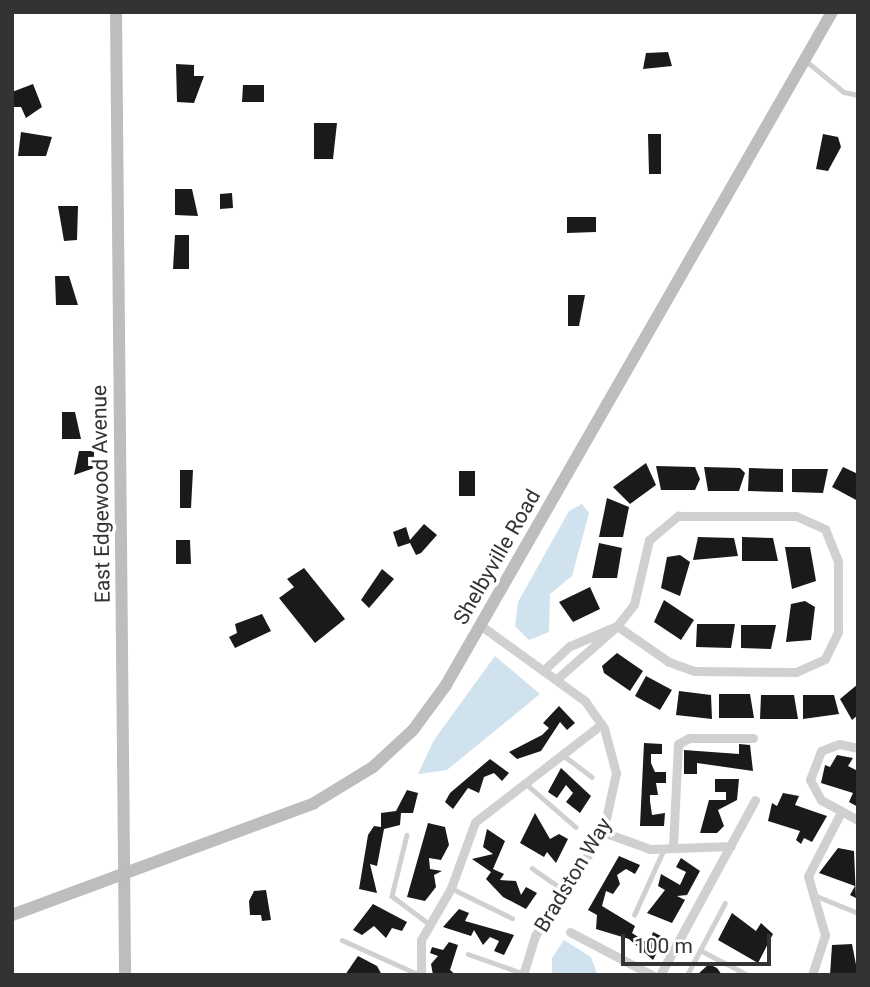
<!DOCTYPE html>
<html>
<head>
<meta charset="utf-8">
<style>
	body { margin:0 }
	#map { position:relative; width:870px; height:987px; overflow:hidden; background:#fff; font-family:Roboto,sans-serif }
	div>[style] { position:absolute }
	.water>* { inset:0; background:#cfe2ee }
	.building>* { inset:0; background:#1a1a1a }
	.lane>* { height:4.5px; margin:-2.25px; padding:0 2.25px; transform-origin:2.25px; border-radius:2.25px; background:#d0d0d0 }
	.street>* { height:9px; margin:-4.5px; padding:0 4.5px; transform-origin:4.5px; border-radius:4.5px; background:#d0d0d0 }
	.secondary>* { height:12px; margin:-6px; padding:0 6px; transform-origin:6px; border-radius:6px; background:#bdbdbd }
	span { translate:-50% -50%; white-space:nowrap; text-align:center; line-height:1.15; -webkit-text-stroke:7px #fff; paint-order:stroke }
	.street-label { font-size:21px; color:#333 }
	.frame { position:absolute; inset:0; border:14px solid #333; pointer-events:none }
	.scale { position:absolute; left:621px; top:934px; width:150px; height:32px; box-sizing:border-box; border:4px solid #333; border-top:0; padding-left:9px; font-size:21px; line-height:24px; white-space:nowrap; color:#333; -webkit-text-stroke:5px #fff; paint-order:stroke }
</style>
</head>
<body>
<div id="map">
	<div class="water">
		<i style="clip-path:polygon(582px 504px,589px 513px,572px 576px,550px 594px,549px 632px,529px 640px,515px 626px,518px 602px,569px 511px)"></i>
		<i style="clip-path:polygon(495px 656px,540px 694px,447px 770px,418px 774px,434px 740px)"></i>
		<i style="clip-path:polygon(564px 940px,591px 957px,597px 974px,552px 975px,552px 958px)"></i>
	</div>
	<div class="building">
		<i style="clip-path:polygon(668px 52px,672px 66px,643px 69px,646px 53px)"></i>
		<i style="clip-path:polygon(176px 64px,194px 65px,194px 76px,204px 76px,194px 103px,177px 102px)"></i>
		<i style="clip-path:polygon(33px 84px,42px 107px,26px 118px,21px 107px,12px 107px,12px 92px)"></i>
		<i style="clip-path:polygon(243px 85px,264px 85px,264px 102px,242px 102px)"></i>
		<i style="clip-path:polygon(314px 123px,337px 123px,333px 159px,314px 159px)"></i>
		<i style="clip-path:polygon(21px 132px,52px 137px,46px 156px,18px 156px)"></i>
		<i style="clip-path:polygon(648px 134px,661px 134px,661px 174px,649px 174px)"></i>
		<i style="clip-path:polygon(823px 134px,838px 137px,841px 147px,828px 171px,816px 169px)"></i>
		<i style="clip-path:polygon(175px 189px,192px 189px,198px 216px,175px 215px)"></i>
		<i style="clip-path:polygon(232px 193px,233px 208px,220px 209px,220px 194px)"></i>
		<i style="clip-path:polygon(58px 206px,78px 206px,77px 240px,64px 241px)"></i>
		<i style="clip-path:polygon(567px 217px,596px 217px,596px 232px,567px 233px)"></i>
		<i style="clip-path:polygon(175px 235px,189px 235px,189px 269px,173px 269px)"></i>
		<i style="clip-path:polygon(55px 276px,69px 276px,78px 305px,56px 305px)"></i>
		<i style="clip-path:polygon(568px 295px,585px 295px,579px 326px,568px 326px)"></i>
		<i style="clip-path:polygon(62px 412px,75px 412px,81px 439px,62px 439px)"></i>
		<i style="clip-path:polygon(79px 451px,94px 451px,94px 468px,74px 475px)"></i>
		<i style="clip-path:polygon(646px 463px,656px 485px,630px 504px,613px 487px)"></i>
		<i style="clip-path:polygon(656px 466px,695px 467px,700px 479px,695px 490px,661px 490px)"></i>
		<i style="clip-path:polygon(704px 467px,740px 468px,745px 473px,739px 491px,708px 491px)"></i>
		<i style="clip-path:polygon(843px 467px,858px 474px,858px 501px,832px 487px)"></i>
		<i style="clip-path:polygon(749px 468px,783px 469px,783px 492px,748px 491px)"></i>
		<i style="clip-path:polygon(792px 469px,828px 469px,823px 493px,792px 492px)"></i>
		<i style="clip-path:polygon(180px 470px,193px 470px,191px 508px,180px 508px)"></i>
		<i style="clip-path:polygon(459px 471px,475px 471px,475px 496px,459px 496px)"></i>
		<i style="clip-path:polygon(607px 498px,629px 507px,623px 537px,599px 537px)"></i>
		<i style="clip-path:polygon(424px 524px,437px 535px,421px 553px,416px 555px,410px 543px,398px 547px,393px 532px,406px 527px,410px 540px)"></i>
		<i style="clip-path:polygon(698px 537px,734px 538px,738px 556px,693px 560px)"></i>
		<i style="clip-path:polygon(742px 537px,773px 538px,778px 561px,742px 561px)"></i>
		<i style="clip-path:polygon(176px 540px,190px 540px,191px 564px,176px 564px)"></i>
		<i style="clip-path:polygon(599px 543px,622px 548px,617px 578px,592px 578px)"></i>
		<i style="clip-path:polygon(785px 547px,810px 547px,816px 581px,792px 589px)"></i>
		<i style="clip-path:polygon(680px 555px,690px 562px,680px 596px,661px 588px,667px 557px)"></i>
		<i style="clip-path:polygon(304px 568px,345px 619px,315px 643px,279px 598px,294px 587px,287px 579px)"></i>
		<i style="clip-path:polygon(382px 569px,394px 579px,369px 608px,361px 600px)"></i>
		<i style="clip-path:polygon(590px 587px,600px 609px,573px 622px,559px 602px)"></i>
		<i style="clip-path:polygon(664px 600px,694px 620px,681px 640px,654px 622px)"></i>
		<i style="clip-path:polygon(805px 601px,815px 607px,811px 640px,786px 642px,791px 604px)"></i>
		<i style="clip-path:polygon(262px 614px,271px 631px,235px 648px,229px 637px,237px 633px,235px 624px)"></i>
		<i style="clip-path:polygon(697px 624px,735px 624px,731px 648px,696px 647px)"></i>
		<i style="clip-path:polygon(741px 625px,776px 625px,771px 649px,741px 648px)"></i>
		<i style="clip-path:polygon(617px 653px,643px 671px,630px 691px,604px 673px,602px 666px)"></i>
		<i style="clip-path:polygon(646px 676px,672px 690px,660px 710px,635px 696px)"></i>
		<i style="clip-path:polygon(858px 684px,858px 715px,852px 720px,840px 699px)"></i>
		<i style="clip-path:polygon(679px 691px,711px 695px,712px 719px,676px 715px)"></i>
		<i style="clip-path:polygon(719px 694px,750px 694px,754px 718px,719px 718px)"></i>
		<i style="clip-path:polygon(761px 695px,794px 695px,798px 719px,760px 719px)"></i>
		<i style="clip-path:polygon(803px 695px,834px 695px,839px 714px,803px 719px)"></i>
		<i style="clip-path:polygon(559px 706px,575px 723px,567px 730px,560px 722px,541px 751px,517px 759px,509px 752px,542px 735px,549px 728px,543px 723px)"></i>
		<i style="clip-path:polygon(644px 743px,662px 744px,662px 754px,651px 754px,651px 763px,655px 772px,666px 772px,666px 783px,656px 783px,658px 795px,650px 795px,650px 801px,652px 815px,665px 813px,664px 826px,640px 826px)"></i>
		<i style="clip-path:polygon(739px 744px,750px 745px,753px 771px,697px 763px,697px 774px,684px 774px,684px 750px,739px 754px)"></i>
		<i style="clip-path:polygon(837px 755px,853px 758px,848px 766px,858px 771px,858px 807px,849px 802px,853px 793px,821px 783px,825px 765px,830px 767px)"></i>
		<i style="clip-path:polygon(490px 759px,509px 773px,502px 781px,494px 773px,484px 777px,479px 793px,468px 788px,453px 809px,445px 802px,450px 793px)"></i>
		<i style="clip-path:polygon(561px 768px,591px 796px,580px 813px,566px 802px,573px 793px,566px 785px,557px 798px,548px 792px)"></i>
		<i style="clip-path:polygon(715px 779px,739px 779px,737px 800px,718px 810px,724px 826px,717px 833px,700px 833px,709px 800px,726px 800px,726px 792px,715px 792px)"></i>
		<i style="clip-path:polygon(407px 790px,418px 793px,413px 813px,401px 813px,400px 825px,384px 829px,377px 866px,370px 864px,377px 893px,359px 889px,368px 835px,374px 826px,381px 827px,381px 813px,396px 811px)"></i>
		<i style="clip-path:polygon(783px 793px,799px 796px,795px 805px,827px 816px,812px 842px,804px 838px,801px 844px,796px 840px,800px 831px,768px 821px,772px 803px,777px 806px)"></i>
		<i style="clip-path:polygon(535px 813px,550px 839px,559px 834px,568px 839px,556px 863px,547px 852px,544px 857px,520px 843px)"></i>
		<i style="clip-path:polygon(428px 823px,445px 827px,449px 845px,441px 860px,429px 858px,430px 869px,442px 871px,434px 875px,436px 887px,425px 901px,407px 897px)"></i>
		<i style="clip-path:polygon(487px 829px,505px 841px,493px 869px,504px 874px,500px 880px,516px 881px,521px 895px,526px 887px,537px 893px,526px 909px,503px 897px,486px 879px,491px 872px,472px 859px,493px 854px,483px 847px)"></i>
		<i style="clip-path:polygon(838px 848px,854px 851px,856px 898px,850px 895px,855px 886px,819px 873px)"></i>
		<i style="clip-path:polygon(619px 856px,640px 865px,635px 874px,626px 869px,617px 875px,620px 884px,613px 894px,606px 891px,602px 906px,635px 926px,632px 933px,649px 944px,653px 932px,665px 938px,653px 960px,629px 939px,596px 929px,597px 915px,588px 910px)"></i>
		<i style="clip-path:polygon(681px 858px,700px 871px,687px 895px,677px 896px,685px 900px,672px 923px,647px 913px,665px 890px,658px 886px,661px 874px,680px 885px,686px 872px,676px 867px)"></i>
		<i style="clip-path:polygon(266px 890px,271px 920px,262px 921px,261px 915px,250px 915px,249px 901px,254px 891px)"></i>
		<i style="clip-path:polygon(373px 904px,407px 922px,402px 931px,392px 928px,386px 938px,374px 926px,362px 935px,353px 930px)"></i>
		<i style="clip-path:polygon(459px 909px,469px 913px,465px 921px,514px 935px,504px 955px,494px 951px,499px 941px,490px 937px,483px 945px,474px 930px,471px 936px,443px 927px)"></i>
		<i style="clip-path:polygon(732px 913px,756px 931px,761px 923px,773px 934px,758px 963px,718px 940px)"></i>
		<i style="clip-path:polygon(449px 942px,458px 945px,450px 970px,456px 975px,433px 975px,431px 964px,438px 956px,430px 953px,432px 947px,443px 950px)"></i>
		<i style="clip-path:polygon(852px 944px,858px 975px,830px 975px,832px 945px)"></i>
		<i style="clip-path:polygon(358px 956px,377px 966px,382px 975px,345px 975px)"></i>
		<i style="clip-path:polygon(709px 964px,717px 968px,722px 975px,697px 975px)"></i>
	</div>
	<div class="lane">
		<i style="left:805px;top:60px;width:50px;rotate:39.4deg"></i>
		<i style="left:844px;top:92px;width:14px;rotate:12deg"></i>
		<i style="left:563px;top:755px;width:36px;rotate:37deg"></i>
		<i style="left:525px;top:783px;width:67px;rotate:40.8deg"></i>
		<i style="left:407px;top:835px;width:63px;rotate:103.8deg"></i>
		<i style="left:392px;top:896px;width:45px;rotate:36.9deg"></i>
		<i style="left:532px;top:868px;width:39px;rotate:35deg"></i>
		<i style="left:451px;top:888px;width:68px;rotate:26.2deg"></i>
		<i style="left:814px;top:895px;width:48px;rotate:22.2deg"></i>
		<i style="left:634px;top:915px;width:72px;rotate:-65.6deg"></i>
		<i style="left:342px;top:940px;width:85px;rotate:24.2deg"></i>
		<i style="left:700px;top:950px;width:54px;rotate:27.5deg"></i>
		<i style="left:468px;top:954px;width:57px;rotate:19.4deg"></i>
		<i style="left:687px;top:975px;width:81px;rotate:-62.2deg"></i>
	</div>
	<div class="street">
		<i style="left:678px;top:516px;width:118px"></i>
		<i style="left:796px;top:516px;width:32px;rotate:24deg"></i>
		<i style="left:825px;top:529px;width:35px;rotate:68deg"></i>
		<i style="left:838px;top:561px;width:71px;rotate:90deg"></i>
		<i style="left:838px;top:632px;width:30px;rotate:116deg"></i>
		<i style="left:825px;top:659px;width:32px;rotate:156deg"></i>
		<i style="left:796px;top:672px;width:102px;rotate:-179.4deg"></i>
		<i style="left:694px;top:671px;width:27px;rotate:-160deg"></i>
		<i style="left:669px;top:662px;width:63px;rotate:-145.3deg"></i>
		<i style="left:617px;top:626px;width:28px;rotate:-52deg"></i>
		<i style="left:634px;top:604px;width:66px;rotate:-76.8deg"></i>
		<i style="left:649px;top:540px;width:38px;rotate:-40deg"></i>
		<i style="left:480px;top:625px;width:130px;rotate:35.9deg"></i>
		<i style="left:585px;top:701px;width:33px;rotate:55deg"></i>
		<i style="left:604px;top:728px;width:47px;rotate:75.1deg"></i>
		<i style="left:616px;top:773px;width:60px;rotate:102.4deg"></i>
		<i style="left:603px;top:832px;width:124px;rotate:123.2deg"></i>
		<i style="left:535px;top:936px;width:41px;rotate:107.1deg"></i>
		<i style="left:545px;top:669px;width:34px;rotate:-43deg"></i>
		<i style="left:570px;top:646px;width:51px;rotate:-23.1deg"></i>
		<i style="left:617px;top:626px;width:79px;rotate:138.6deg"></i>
		<i style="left:858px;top:748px;width:19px;rotate:-168deg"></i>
		<i style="left:839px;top:744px;width:19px;rotate:159deg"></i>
		<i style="left:821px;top:751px;width:31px;rotate:111deg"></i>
		<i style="left:810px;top:780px;width:23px;rotate:61deg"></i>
		<i style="left:821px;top:800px;width:42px;rotate:28.4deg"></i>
		<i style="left:603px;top:832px;width:50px;rotate:19.9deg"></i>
		<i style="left:650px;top:849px;width:81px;rotate:-2.1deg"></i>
		<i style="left:673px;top:846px;width:102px;rotate:-87.2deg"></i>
		<i style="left:678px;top:744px;width:13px;rotate:-29deg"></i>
		<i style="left:689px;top:738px;width:64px"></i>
		<i style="left:570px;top:932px;width:93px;rotate:27.7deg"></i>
		<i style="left:421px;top:975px;width:35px;rotate:-90deg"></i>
		<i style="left:421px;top:940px;width:60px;rotate:-60deg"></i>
		<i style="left:451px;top:888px;width:70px;rotate:-70deg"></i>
		<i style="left:475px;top:822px;width:160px;rotate:-37.7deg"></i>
		<i style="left:660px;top:975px;width:199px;rotate:-61.5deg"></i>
		<i style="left:812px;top:975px;width:42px;rotate:-72deg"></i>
		<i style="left:825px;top:935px;width:61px;rotate:-106.1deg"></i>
		<i style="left:808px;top:876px;width:72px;rotate:-62.7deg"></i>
	</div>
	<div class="secondary">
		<i style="left:116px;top:12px;width:963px;rotate:89.46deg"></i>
		<i style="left:12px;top:915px;width:322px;rotate:-20.3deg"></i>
		<i style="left:314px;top:803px;width:69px;rotate:-31.4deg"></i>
		<i style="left:373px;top:767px;width:54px;rotate:-42.8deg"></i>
		<i style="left:413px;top:730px;width:56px;rotate:-53.7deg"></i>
		<i style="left:446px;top:685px;width:776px;rotate:-60.16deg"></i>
	</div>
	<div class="street-label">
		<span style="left:101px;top:494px;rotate:-91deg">East Edgewood Avenue</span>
		<span style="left:497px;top:557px;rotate:-60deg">Shelbyville Road</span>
		<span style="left:573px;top:875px;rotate:-59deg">Bradston Way</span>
	</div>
	<div class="frame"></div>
	<div class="scale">100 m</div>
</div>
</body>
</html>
